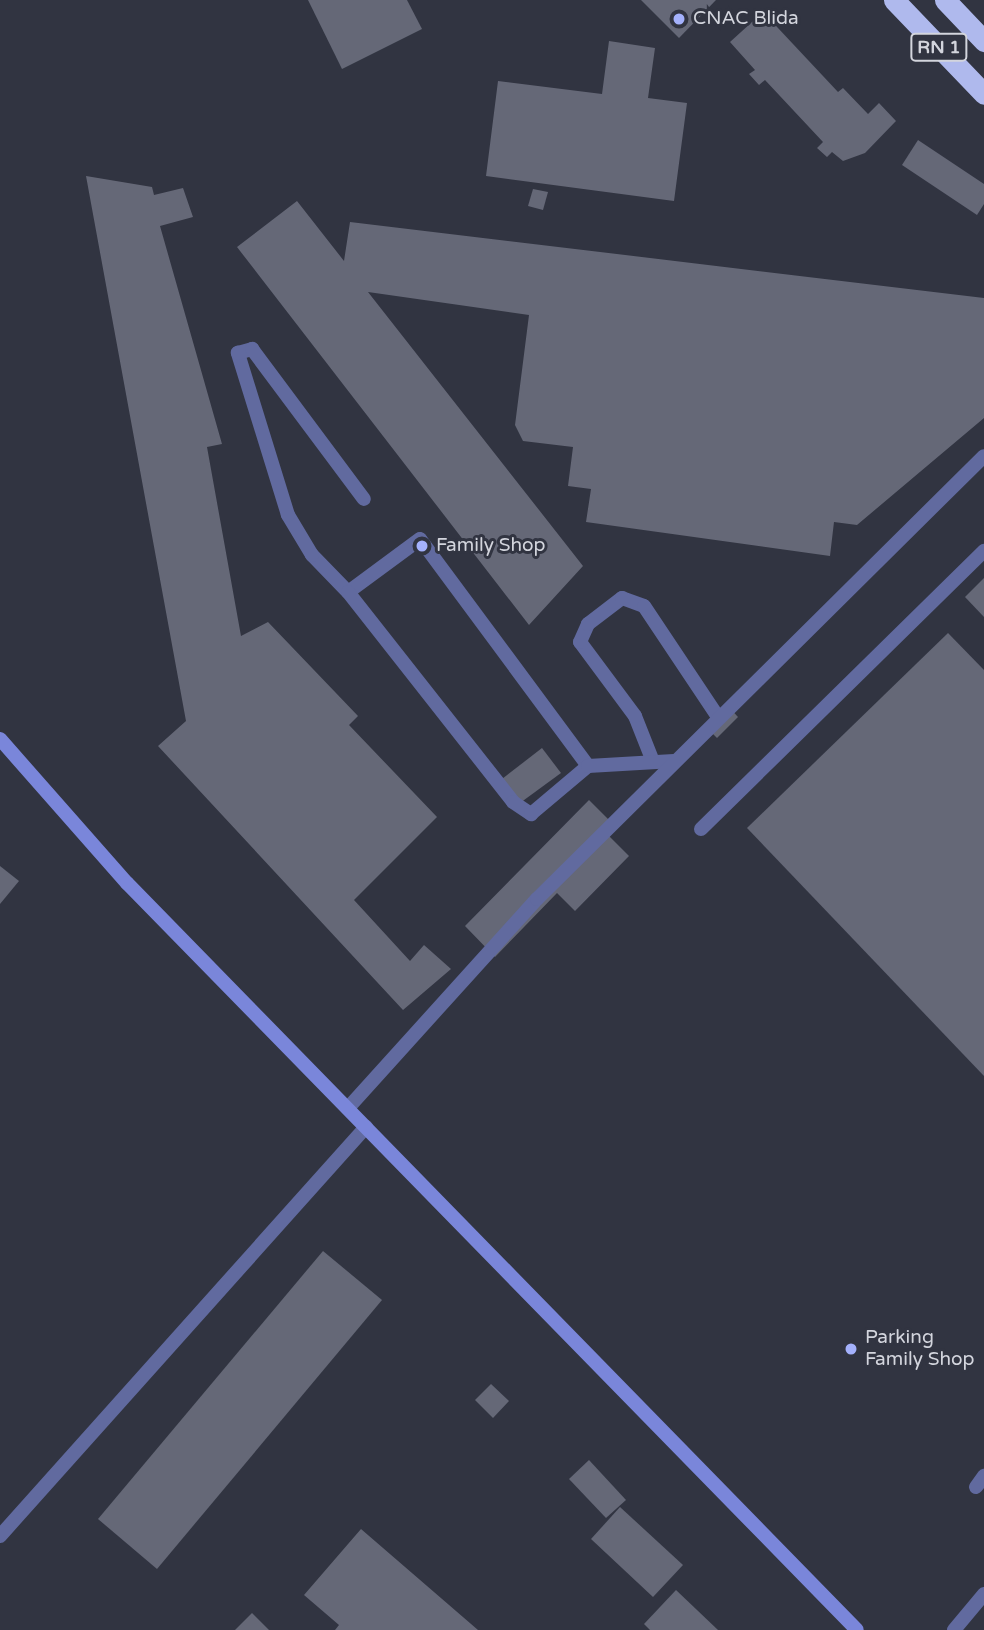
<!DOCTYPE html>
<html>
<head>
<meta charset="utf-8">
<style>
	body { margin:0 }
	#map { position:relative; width:984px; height:1630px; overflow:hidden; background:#313441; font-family:"Varela Round",sans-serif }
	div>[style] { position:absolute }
	.building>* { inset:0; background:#656877 }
	.lane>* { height:14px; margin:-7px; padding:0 7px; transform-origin:7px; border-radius:7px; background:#616a9f }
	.street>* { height:14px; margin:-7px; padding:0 7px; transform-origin:7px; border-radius:7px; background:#616a9f }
	.secondary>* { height:14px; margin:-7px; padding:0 7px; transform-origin:7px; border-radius:7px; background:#7a86da }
	.highway>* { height:21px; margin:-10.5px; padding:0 10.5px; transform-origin:10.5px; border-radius:10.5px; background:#afb9ed }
	.dots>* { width:19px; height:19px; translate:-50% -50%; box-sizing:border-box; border:4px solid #313441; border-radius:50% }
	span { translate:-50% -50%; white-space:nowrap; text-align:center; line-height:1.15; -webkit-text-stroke:6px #313441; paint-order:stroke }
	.shield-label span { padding:2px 5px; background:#313441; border:2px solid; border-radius:5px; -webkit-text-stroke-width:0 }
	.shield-label { font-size:18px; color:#d3d5dd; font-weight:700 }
	.poi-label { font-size:19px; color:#d3d5dd }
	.left { translate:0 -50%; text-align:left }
</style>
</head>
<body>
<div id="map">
	<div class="building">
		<i style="clip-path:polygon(308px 0,407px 0,422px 29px,342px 69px)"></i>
		<i style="clip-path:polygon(641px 0,716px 0,679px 38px)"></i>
		<i style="clip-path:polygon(763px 12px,838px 92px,843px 88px,868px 114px,879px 103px,896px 121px,865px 153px,843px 161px,832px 152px,827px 157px,817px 148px,823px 142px,765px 80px,759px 85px,749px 74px,755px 70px,730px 42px)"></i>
		<i style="clip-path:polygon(609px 41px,655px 48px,648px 98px,687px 103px,674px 201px,486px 176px,498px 81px,602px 94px)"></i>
		<i style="clip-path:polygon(918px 140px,984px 184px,984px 204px,977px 215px,902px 165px)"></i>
		<i style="clip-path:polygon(86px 176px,152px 187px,154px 195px,183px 188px,193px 217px,160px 226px,222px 444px,207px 447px,241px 636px,268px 622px,358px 716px,349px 725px,437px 817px,354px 900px,410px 961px,424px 945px,451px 969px,403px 1010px,158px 746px,186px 721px)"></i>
		<i style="clip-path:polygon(533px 189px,548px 192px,543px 210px,528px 206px)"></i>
		<i style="clip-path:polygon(297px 201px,344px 261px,350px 222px,984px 298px,984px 418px,857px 525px,834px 522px,830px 556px,586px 522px,591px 489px,568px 486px,573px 447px,523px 441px,515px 425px,529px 315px,368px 292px,583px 566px,529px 625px,237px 247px)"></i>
		<i style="clip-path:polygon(984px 578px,984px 617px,965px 597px)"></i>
		<i style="clip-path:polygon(948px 633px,984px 670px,984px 1076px,747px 828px)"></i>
		<i style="clip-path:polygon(726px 704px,738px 717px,717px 738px,704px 725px)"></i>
		<i style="clip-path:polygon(542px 748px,561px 773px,520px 803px,502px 779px)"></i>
		<i style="clip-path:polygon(589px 800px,614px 825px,606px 833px,629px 856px,575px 911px,557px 893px,495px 957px,465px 926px)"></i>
		<i style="clip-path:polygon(0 866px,19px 881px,0 904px)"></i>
		<i style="clip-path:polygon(323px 1251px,382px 1300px,157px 1569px,98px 1519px)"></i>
		<i style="clip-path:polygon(491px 1384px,509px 1401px,493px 1418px,475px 1400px)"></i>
		<i style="clip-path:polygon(589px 1460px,626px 1500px,606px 1518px,569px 1479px)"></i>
		<i style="clip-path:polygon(620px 1507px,683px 1565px,653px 1597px,591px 1539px)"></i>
		<i style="clip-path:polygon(361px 1529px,478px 1630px,335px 1630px,339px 1625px,304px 1595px)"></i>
		<i style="clip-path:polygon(676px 1590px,718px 1630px,650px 1630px,644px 1624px)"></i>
		<i style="clip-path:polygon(252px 1613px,269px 1630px,235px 1630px)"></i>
	</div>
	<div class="lane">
		<i style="left:348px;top:592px;width:52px;rotate:-134.2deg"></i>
		<i style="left:312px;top:555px;width:47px;rotate:-121deg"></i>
		<i style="left:288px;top:515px;width:170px;rotate:-107.2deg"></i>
		<i style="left:238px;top:353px;width:15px;rotate:-16deg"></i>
		<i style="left:252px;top:349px;width:187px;rotate:53.3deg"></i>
		<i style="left:652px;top:759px;width:46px;rotate:-111.6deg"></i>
		<i style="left:635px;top:716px;width:92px;rotate:-126.6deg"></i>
		<i style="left:580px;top:642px;width:20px;rotate:-66deg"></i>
		<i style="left:588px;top:624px;width:43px;rotate:-37.4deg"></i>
		<i style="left:622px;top:598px;width:23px;rotate:20deg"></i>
		<i style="left:644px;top:606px;width:133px;rotate:56.3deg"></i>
		<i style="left:588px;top:766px;width:282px;rotate:-126.5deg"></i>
		<i style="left:420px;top:539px;width:89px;rotate:143.6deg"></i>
		<i style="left:348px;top:592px;width:267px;rotate:51.8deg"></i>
		<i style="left:513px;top:802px;width:22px;rotate:34deg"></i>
		<i style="left:531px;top:814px;width:75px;rotate:-40.1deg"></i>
		<i style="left:588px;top:766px;width:86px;rotate:-3.3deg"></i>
		<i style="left:701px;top:829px;width:397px;rotate:-44.5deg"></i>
		<i style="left:348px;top:1108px;width:282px;rotate:-47.9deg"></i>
		<i style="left:537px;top:899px;width:629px;rotate:-44.74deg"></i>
		<i style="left:976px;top:1487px;width:14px;rotate:-54deg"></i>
		<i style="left:954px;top:1630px;width:47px;rotate:-50.2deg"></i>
	</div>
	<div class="street">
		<i style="left:0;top:1536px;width:549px;rotate:-48.18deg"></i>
	</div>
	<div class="secondary">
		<i style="left:0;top:739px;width:192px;rotate:48.6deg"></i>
		<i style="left:127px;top:883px;width:1044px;rotate:45.66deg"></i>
	</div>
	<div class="highway">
		<i style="left:894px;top:0;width:130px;rotate:46.2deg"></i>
		<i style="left:945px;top:0;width:57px;rotate:46.4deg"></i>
	</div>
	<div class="dots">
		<i style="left:679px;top:19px;background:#a4b1fc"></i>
		<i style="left:422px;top:546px;background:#a4b1fc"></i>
		<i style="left:851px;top:1349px;background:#a4b1fc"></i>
	</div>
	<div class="shield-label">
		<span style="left:939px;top:47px">RN 1</span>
	</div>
	<div class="poi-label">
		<span class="left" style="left:693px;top:19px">CNAC Blida</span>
		<span class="left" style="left:436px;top:546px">Family Shop</span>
		<span class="left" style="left:865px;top:1349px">Parking<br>Family Shop</span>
	</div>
</div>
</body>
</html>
